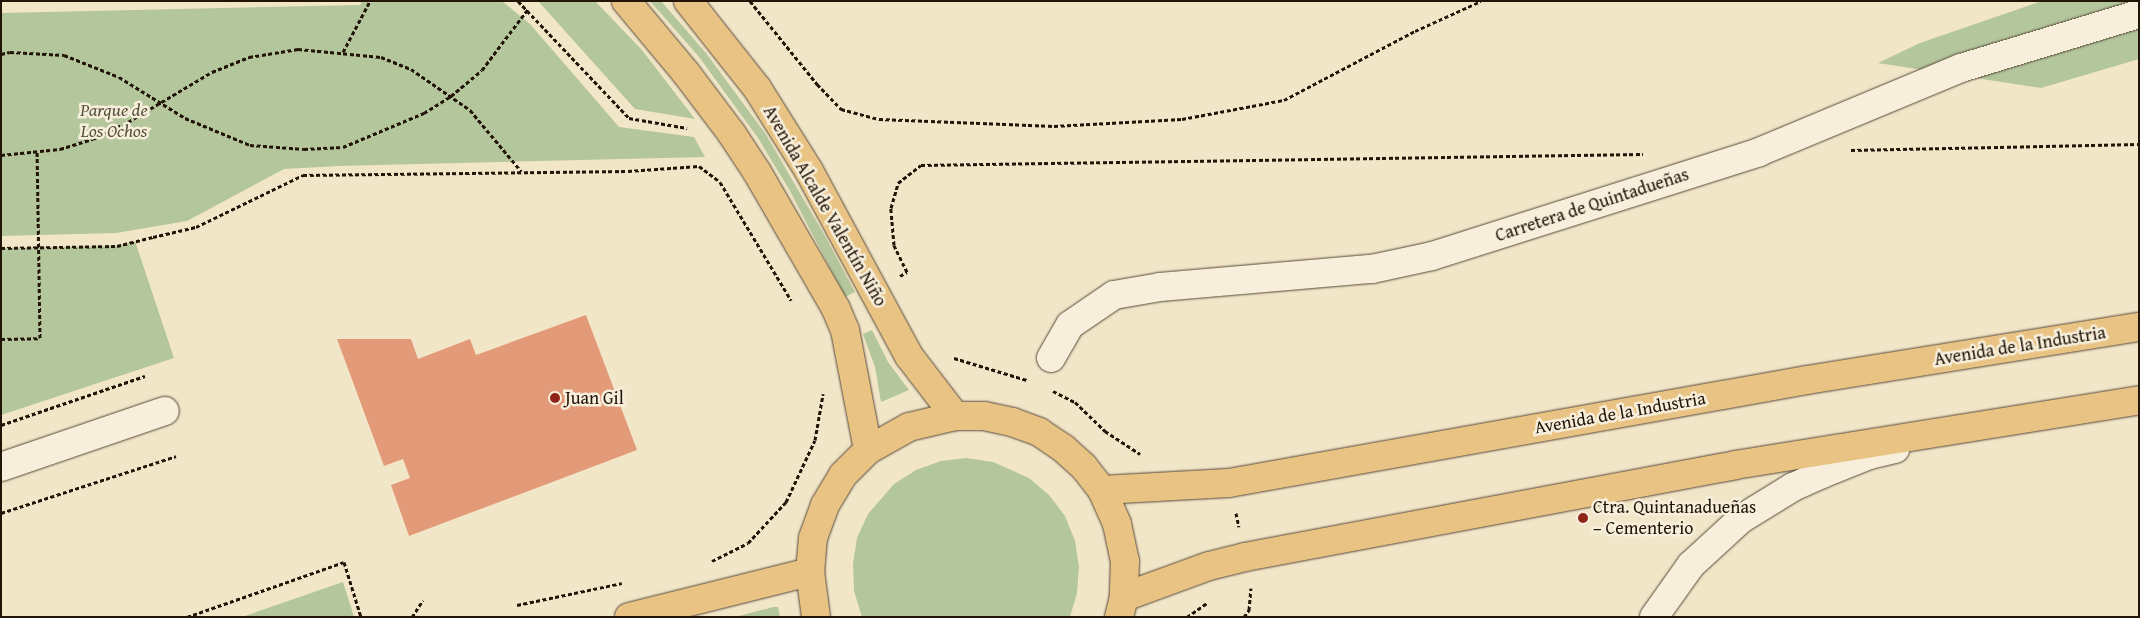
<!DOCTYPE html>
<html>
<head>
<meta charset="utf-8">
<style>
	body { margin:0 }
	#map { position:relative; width:2140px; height:618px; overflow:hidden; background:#f2e6c8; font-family:"Gentium Book Plus",serif }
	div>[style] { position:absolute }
	.green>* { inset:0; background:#b4c69b }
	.building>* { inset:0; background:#e39a78 }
	.path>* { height:3px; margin-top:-1.5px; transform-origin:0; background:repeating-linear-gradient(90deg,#231408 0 4px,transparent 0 6.5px) }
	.roads { filter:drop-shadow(0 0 1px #574838) drop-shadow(0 0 1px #574838) }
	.minor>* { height:28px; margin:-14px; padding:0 14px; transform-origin:14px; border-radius:14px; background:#f7efdb }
	.major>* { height:28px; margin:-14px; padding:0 14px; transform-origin:14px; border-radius:14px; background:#e9c384 }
	.dots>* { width:14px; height:14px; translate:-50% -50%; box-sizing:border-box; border:2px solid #f7efdb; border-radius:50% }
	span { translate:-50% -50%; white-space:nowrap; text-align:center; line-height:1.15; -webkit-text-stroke:5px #f7efdb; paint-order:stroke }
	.park-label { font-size:18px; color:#56523b; font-style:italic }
	.street-label { font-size:18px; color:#231408 }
	.poi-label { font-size:18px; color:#231408 }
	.left { translate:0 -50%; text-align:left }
	.frame { position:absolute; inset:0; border:2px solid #231408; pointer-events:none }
</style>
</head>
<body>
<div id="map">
	<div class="green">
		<i style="clip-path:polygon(362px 1px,502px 1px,530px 24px,619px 127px,694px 137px,705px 157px,338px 166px,284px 169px,187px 221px,116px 233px,1px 236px,1px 13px,360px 5px)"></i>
		<i style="clip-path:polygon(538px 1px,595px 1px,642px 50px,695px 119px,635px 109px)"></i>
		<i style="clip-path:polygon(650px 1px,661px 1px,667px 8px,706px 53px,765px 133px,825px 236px,855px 292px,845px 297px,790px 191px,758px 138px,699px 57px)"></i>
		<i style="clip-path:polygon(2042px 1px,2139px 1px,2139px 59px,2041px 88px,1878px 63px,1920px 43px)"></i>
		<i style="clip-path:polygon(135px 241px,174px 358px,1px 415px,1px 248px,117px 246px)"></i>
		<i style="clip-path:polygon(872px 330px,888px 362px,909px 390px,881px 402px,875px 367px,863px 334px)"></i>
		<i style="clip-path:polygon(966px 458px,993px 462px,1029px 478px,1049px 495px,1065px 516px,1075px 541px,1079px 567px,1077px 593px,1070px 617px,862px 617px,854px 591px,853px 564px,857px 538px,868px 514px,894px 484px,916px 470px,941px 461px)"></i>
		<i style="clip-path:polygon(343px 582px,354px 617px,242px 617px)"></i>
		<i style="clip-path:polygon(773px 607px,778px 607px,780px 617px,735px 617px)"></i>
	</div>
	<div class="building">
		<i style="clip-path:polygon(586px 315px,637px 450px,409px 536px,391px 485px,410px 478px,403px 459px,384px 466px,337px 339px,411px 339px,418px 359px,470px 339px,476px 355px)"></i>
	</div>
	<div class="path">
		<i style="left:518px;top:1px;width:161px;rotate:46.5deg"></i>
		<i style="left:629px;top:118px;width:59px;rotate:9.8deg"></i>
		<i style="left:750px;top:1px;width:107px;rotate:51.1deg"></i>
		<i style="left:817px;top:84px;width:35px;rotate:46deg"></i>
		<i style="left:841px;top:109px;width:39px;rotate:15deg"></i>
		<i style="left:879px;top:119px;width:175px;rotate:2.3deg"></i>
		<i style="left:1054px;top:126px;width:128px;rotate:-3.1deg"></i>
		<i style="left:1182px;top:119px;width:104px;rotate:-10.6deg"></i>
		<i style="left:1284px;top:100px;width:148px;rotate:-27.8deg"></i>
		<i style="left:1415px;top:31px;width:72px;rotate:-24.4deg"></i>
		<i style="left:343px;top:52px;width:58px;rotate:-62.1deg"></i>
		<i style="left:1px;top:54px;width:9px;rotate:-13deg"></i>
		<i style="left:10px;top:52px;width:54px;rotate:3.2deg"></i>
		<i style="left:64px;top:55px;width:59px;rotate:21.8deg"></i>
		<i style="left:119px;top:77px;width:78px;rotate:31.8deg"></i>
		<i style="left:185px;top:118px;width:70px;rotate:22.6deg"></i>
		<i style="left:250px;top:145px;width:54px;rotate:4.2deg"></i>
		<i style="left:304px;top:149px;width:39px;rotate:-3deg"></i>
		<i style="left:343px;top:147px;width:88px;rotate:-22.8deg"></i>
		<i style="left:424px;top:113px;width:32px;rotate:-32deg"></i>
		<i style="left:451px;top:96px;width:40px;rotate:-40deg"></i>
		<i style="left:482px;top:70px;width:76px;rotate:-53deg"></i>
		<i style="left:1851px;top:150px;width:288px;rotate:-1.2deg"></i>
		<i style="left:1px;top:155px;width:59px;rotate:-5.8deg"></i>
		<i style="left:60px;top:149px;width:34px;rotate:-17deg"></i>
		<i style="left:93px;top:139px;width:39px;rotate:-26deg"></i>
		<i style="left:128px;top:122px;width:98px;rotate:-30.8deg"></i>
		<i style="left:212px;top:72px;width:40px;rotate:-22deg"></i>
		<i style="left:249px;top:57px;width:50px;rotate:-9.3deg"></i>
		<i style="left:298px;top:49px;width:83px;rotate:5.5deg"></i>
		<i style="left:381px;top:57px;width:32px;rotate:22deg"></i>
		<i style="left:411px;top:69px;width:72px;rotate:34.8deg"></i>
		<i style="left:470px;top:110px;width:80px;rotate:50.1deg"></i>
		<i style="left:1px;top:248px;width:116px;rotate:-1deg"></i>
		<i style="left:117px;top:246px;width:37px;rotate:-14deg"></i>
		<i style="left:153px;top:237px;width:44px;rotate:-13.1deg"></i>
		<i style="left:196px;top:227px;width:119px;rotate:-25.9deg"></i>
		<i style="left:303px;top:175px;width:325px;rotate:-0.7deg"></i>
		<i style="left:628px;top:171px;width:71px;rotate:-4deg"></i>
		<i style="left:699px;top:166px;width:26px;rotate:37deg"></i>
		<i style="left:720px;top:182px;width:138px;rotate:59deg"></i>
		<i style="left:900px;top:276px;width:8px;rotate:-30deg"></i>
		<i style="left:907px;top:272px;width:30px;rotate:-116deg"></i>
		<i style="left:894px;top:245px;width:37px;rotate:-95deg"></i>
		<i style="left:891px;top:208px;width:26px;rotate:-74deg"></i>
		<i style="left:898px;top:183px;width:29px;rotate:-38deg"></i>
		<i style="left:921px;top:165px;width:722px;rotate:-0.87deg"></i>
		<i style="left:1px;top:339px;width:39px;rotate:-1deg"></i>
		<i style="left:40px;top:338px;width:186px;rotate:-90.9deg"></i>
		<i style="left:954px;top:358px;width:76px;rotate:16.8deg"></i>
		<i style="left:1053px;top:391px;width:25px;rotate:27deg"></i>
		<i style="left:1075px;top:402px;width:42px;rotate:44deg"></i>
		<i style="left:1105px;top:431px;width:42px;rotate:33.3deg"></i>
		<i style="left:1px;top:425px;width:152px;rotate:-18.8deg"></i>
		<i style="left:1px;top:513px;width:184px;rotate:-18deg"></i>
		<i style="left:1236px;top:513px;width:14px;rotate:78deg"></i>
		<i style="left:712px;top:561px;width:40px;rotate:-26.6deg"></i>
		<i style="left:748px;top:543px;width:56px;rotate:-47.2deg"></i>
		<i style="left:786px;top:502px;width:68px;rotate:-64.9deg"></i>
		<i style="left:815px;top:440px;width:47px;rotate:-80.1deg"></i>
		<i style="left:517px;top:605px;width:107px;rotate:-11.8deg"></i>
		<i style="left:187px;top:617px;width:166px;rotate:-19.3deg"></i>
		<i style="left:344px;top:562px;width:58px;rotate:72.8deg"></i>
		<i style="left:412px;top:617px;width:20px;rotate:-57deg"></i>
		<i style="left:1187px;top:617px;width:24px;rotate:-35deg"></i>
		<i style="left:1244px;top:617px;width:9px;rotate:-54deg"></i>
		<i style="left:1249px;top:610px;width:22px;rotate:-85deg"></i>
	</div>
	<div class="roads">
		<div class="minor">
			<i style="left:1051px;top:358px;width:38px;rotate:-60deg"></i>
			<i style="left:1070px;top:325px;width:53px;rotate:-34.3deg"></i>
			<i style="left:1114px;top:295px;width:47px;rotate:-9.9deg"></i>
			<i style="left:1160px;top:287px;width:213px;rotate:-4.9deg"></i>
			<i style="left:1372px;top:269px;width:61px;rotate:-12.2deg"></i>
			<i style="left:1432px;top:256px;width:343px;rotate:-17.6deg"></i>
			<i style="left:1759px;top:152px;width:219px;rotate:-22.6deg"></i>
			<i style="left:1961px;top:68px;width:186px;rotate:-16.9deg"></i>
			<i style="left:1px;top:467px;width:173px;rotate:-18.9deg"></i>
			<i style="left:1654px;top:617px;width:64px;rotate:-54.6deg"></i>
			<i style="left:1691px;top:565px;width:68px;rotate:-42.6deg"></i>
			<i style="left:1741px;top:519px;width:61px;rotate:-31.6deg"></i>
			<i style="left:1793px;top:487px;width:32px;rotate:-24deg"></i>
			<i style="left:1822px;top:474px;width:51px;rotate:-22deg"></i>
			<i style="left:1869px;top:455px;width:27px;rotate:-13deg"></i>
		</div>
		<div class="major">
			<i style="left:626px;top:1px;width:94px;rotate:50.2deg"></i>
			<i style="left:686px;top:73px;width:76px;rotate:53deg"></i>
			<i style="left:732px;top:134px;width:45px;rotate:56.7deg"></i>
			<i style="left:757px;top:172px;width:158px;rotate:60deg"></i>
			<i style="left:836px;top:309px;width:23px;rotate:67deg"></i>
			<i style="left:845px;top:330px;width:122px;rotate:79.1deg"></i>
			<i style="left:688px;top:1px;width:111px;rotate:51.6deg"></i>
			<i style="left:757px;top:88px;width:98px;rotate:57.9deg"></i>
			<i style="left:809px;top:171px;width:210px;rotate:61.6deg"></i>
			<i style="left:909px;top:356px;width:76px;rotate:52.5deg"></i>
			<i style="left:1102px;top:490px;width:127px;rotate:-3.2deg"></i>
			<i style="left:1229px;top:483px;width:587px;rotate:-10.1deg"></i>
			<i style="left:1807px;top:380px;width:336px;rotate:-9.1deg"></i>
			<i style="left:1124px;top:597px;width:90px;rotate:-20deg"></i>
			<i style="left:1209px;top:566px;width:37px;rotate:-14deg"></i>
			<i style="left:1245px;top:557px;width:499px;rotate:-10.6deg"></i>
			<i style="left:1735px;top:465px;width:409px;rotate:-9.1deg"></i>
			<i style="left:629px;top:617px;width:187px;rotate:-14deg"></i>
			<i style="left:816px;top:617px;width:45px;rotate:-97.6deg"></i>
			<i style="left:810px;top:572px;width:34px;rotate:-85deg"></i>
			<i style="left:813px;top:538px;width:35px;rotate:-70deg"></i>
			<i style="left:825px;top:505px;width:35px;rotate:-59deg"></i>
			<i style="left:843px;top:475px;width:35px;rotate:-45deg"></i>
			<i style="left:868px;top:450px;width:47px;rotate:-29.3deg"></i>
			<i style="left:909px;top:427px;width:47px;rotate:-13.4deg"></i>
			<i style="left:955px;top:416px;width:29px"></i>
			<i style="left:984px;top:416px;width:29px;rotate:12deg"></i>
			<i style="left:1012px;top:422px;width:29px;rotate:20deg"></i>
			<i style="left:1039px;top:432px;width:29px;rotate:34deg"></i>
			<i style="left:1063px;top:448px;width:28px;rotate:42deg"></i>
			<i style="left:1084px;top:467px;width:29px;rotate:52deg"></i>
			<i style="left:1102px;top:490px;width:37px;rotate:66deg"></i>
			<i style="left:1117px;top:524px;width:38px;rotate:78deg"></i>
			<i style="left:1125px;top:561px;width:36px;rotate:92deg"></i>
			<i style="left:1124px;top:597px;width:21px;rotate:104deg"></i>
		</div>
	</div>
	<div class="dots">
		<i style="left:555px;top:398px;background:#8f2418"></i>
		<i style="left:1583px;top:518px;background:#8f2418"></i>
	</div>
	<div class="park-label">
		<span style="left:114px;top:121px">Parque de<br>Los Ochos</span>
	</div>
	<div class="street-label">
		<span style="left:1592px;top:205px;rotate:-18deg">Carretera de Quintadueñas</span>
		<span style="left:825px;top:206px;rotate:60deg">Avenida Alcalde Valentín Niño</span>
		<span style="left:2020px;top:346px;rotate:-9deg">Avenida de la Industria</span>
		<span style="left:1620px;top:413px;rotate:-10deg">Avenida de la Industria</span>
	</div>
	<div class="poi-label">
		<span class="left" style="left:565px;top:398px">Juan Gil</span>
		<span class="left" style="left:1593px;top:518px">Ctra. Quintanadueñas<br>– Cementerio</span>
	</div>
	<div class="frame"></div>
</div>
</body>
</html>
